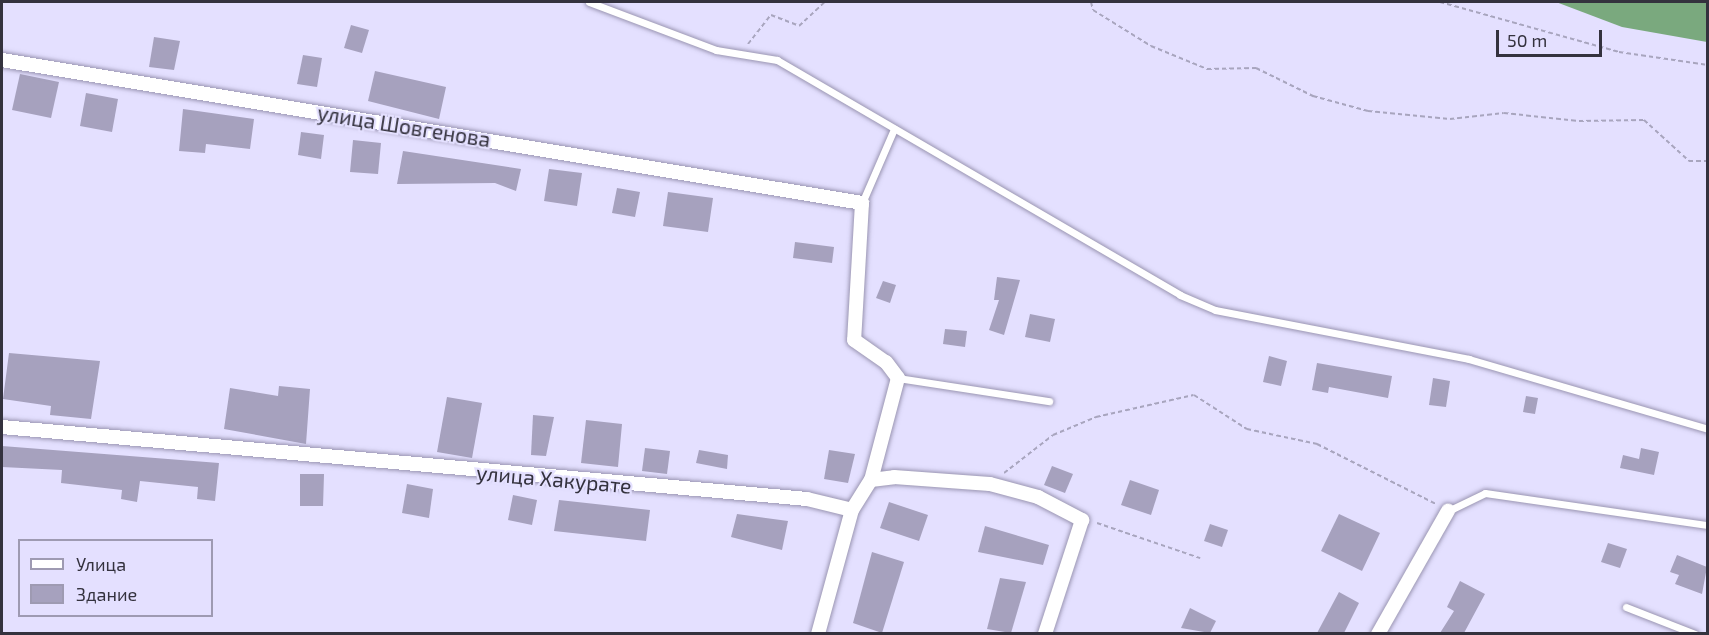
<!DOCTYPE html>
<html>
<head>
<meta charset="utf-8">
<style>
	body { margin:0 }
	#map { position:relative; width:1709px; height:635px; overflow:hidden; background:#e4e0ff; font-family:"Exo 2",sans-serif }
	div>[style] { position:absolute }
	.water>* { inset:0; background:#7aa97e }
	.building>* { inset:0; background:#a6a1be }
	.path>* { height:2px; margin-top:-1px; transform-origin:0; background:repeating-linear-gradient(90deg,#a8a5be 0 4.5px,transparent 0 7.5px) }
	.roads { filter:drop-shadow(0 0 2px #9a95b2) drop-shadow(0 0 2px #9a95b2) }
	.lane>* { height:7px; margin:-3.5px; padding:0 3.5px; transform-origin:3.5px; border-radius:3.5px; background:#fff }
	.street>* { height:14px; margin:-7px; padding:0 7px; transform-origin:7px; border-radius:7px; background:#fff }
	span { translate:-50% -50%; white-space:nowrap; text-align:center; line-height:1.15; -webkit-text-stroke:4.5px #e4e0ff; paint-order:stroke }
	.street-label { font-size:21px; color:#34323e }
	.frame { position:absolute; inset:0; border:3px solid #34323e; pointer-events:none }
	.legend { position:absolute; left:18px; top:539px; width:195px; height:78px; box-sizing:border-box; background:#e4e0ff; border:2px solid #9e9ab2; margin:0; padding:8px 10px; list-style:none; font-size:18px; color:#34323e }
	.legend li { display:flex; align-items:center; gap:12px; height:30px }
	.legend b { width:30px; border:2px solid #9e9ab2 }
	.scale { position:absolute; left:1496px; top:30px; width:106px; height:27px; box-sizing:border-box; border:3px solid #34323e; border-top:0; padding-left:8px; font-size:18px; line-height:21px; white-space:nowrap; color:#34323e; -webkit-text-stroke:4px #e4e0ff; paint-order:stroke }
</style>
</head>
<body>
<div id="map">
	<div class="water">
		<i style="clip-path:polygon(1556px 2px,1707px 2px,1707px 42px,1622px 27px)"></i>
	</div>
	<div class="building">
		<i style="clip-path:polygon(351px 25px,369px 30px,362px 53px,344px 48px)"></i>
		<i style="clip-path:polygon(154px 37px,180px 41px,174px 70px,149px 67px)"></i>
		<i style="clip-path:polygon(303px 55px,322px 58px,317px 87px,297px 84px)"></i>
		<i style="clip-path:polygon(375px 71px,446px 87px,439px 119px,368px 101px)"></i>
		<i style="clip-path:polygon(20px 74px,59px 82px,51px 118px,12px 110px)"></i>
		<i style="clip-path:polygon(86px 93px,118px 99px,112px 132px,80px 126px)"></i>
		<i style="clip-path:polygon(183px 109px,254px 119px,250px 149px,206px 144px,205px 153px,179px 151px)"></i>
		<i style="clip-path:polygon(301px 132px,324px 135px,321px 159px,298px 155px)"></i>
		<i style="clip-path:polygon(353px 140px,381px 143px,378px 174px,350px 172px)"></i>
		<i style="clip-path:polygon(403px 151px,521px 169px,516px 191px,495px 183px,397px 184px)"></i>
		<i style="clip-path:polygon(549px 169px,582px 173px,577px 206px,544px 201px)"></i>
		<i style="clip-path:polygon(617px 188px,640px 192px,635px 217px,612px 213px)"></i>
		<i style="clip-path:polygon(668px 192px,713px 198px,708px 232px,663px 226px)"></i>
		<i style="clip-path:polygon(795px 242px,834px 247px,832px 263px,793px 258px)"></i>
		<i style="clip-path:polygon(997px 277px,1020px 280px,1004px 335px,989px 330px,999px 300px,994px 300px)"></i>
		<i style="clip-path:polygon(883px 281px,896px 285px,890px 303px,876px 298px)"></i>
		<i style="clip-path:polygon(1030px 314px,1055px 319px,1050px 342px,1025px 337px)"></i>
		<i style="clip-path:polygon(945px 329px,967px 331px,965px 347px,943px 344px)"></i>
		<i style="clip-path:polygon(9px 353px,100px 361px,91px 419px,50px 415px,51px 406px,3px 399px)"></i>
		<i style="clip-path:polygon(1269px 356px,1287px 361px,1281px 386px,1263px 382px)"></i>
		<i style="clip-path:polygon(1317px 363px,1392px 376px,1388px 398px,1329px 387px,1328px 393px,1312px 390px)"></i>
		<i style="clip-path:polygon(1433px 378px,1450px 381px,1446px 407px,1429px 405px)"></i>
		<i style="clip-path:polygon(279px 386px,310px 389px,306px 444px,224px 429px,230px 388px,278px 396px)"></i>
		<i style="clip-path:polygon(1526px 396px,1538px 398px,1535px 414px,1523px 412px)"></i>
		<i style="clip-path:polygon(447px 397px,482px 403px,472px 458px,437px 452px)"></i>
		<i style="clip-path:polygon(533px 415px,554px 417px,546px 456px,531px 455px)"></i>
		<i style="clip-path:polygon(586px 420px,622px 424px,618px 467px,581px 463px)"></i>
		<i style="clip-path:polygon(2px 446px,219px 463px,215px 501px,197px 499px,198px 487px,140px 481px,137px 502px,121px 499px,122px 490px,61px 483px,62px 470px,2px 467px)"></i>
		<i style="clip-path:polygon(645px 448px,670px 451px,667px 474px,642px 471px)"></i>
		<i style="clip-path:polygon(1641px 448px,1659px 452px,1654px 475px,1620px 468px,1623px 455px,1639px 459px)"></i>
		<i style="clip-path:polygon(699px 450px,728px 455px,727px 469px,696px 463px)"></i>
		<i style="clip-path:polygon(829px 450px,855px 454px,848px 483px,824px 479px)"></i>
		<i style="clip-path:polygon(1052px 466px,1073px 474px,1065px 493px,1044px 485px)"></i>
		<i style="clip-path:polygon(300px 474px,324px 474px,323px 506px,300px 506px)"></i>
		<i style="clip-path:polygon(1130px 480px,1159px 490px,1151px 515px,1121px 505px)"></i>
		<i style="clip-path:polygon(407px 484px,433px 489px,429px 518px,402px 513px)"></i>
		<i style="clip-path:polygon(513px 495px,537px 500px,532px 525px,508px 520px)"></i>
		<i style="clip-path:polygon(559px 500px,650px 510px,646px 541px,554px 531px)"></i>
		<i style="clip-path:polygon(889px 502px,928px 515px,919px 541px,880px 528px)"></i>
		<i style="clip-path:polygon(737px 514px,788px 521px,782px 550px,731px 537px)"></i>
		<i style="clip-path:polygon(1339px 514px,1380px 533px,1362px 571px,1321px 551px)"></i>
		<i style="clip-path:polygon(1210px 524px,1228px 530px,1222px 547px,1204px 541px)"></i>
		<i style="clip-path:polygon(985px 526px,1049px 545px,1043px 565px,978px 552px)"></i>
		<i style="clip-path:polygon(1608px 543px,1627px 549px,1620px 568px,1601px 562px)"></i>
		<i style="clip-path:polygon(872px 552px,904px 562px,882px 633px,853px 623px)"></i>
		<i style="clip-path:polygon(1677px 555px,1707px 567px,1702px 594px,1675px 584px,1679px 575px,1670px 572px)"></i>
		<i style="clip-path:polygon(1000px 578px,1026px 582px,1011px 633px,987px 629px)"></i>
		<i style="clip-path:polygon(1460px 581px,1485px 594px,1464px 633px,1440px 633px,1454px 611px,1447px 607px)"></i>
		<i style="clip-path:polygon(1339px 592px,1359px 603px,1344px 633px,1317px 633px)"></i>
		<i style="clip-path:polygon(1190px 608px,1216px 621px,1210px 633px,1181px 628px)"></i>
	</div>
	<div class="path">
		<i style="left:1091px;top:2px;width:8px;rotate:76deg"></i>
		<i style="left:1093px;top:10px;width:68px;rotate:31.8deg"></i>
		<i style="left:1151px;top:46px;width:61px;rotate:22.3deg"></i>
		<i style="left:1207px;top:69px;width:49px;rotate:-1.2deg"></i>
		<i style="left:1256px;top:68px;width:64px;rotate:26.2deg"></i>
		<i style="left:1313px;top:96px;width:57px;rotate:15.3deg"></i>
		<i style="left:1368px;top:111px;width:82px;rotate:5.6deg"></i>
		<i style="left:1450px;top:119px;width:54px;rotate:-6.3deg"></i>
		<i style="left:1504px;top:113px;width:75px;rotate:6.1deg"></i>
		<i style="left:1579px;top:121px;width:65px;rotate:-0.9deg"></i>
		<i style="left:1644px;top:120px;width:61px;rotate:42.3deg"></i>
		<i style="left:1689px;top:161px;width:19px"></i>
		<i style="left:1440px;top:2px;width:186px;rotate:15.6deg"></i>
		<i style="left:1619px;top:52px;width:90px;rotate:8.3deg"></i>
		<i style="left:748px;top:44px;width:37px;rotate:-52deg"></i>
		<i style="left:771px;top:15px;width:30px;rotate:21deg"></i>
		<i style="left:799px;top:26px;width:35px;rotate:-43deg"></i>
		<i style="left:1004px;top:473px;width:62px;rotate:-37.8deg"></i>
		<i style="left:1053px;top:435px;width:47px;rotate:-22.7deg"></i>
		<i style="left:1096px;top:417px;width:100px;rotate:-12.7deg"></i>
		<i style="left:1194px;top:395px;width:63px;rotate:32.7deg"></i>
		<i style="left:1247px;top:429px;width:72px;rotate:12.1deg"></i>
		<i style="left:1317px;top:444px;width:133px;rotate:26.8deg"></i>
		<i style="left:1097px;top:523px;width:109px;rotate:18.8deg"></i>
	</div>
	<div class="roads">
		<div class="lane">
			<i style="left:589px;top:2px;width:136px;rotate:20.7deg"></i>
			<i style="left:716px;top:50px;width:62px;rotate:9.3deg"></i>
			<i style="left:777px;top:60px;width:467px;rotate:30.2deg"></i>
			<i style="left:1180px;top:295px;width:38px;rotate:23deg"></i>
			<i style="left:1215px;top:310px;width:259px;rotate:10.9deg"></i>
			<i style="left:1469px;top:359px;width:249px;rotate:16.3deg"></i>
			<i style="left:862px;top:203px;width:81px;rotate:-66.6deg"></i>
			<i style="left:898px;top:378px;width:153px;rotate:8.7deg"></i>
			<i style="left:1448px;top:511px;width:41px;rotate:-25.9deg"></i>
			<i style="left:1485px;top:493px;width:225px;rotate:8.2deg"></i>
			<i style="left:1626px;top:607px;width:74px;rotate:21.4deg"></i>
		</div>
		<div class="street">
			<i style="left:2px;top:60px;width:872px;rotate:9.44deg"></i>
			<i style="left:862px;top:203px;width:137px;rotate:93.3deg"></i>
			<i style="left:854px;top:340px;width:39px;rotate:35deg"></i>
			<i style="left:886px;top:362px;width:20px;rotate:53deg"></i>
			<i style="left:898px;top:378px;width:106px;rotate:104.8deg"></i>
			<i style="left:2px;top:427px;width:808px;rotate:5.11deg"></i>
			<i style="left:807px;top:499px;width:46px;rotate:13.7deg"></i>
			<i style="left:818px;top:634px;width:129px;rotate:-74.7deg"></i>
			<i style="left:852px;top:510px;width:36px;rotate:-58deg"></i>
			<i style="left:871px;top:480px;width:23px;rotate:-7deg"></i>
			<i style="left:894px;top:477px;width:96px;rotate:4.2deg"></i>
			<i style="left:990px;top:484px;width:50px;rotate:15.2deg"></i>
			<i style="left:1038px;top:497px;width:50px;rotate:27.6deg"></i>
			<i style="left:1082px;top:520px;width:120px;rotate:108deg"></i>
			<i style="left:1378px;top:634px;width:142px;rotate:-60.4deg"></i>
		</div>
	</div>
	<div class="street-label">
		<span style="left:404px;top:126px;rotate:9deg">улица Шовгенова</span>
		<span style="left:554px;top:479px;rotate:5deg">улица Хакурате</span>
	</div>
	<div class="frame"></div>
	<ul class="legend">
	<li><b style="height:8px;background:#fff"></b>Улица</li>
	<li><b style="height:16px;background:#a6a1be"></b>Здание</li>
	</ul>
	<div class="scale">50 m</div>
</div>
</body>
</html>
